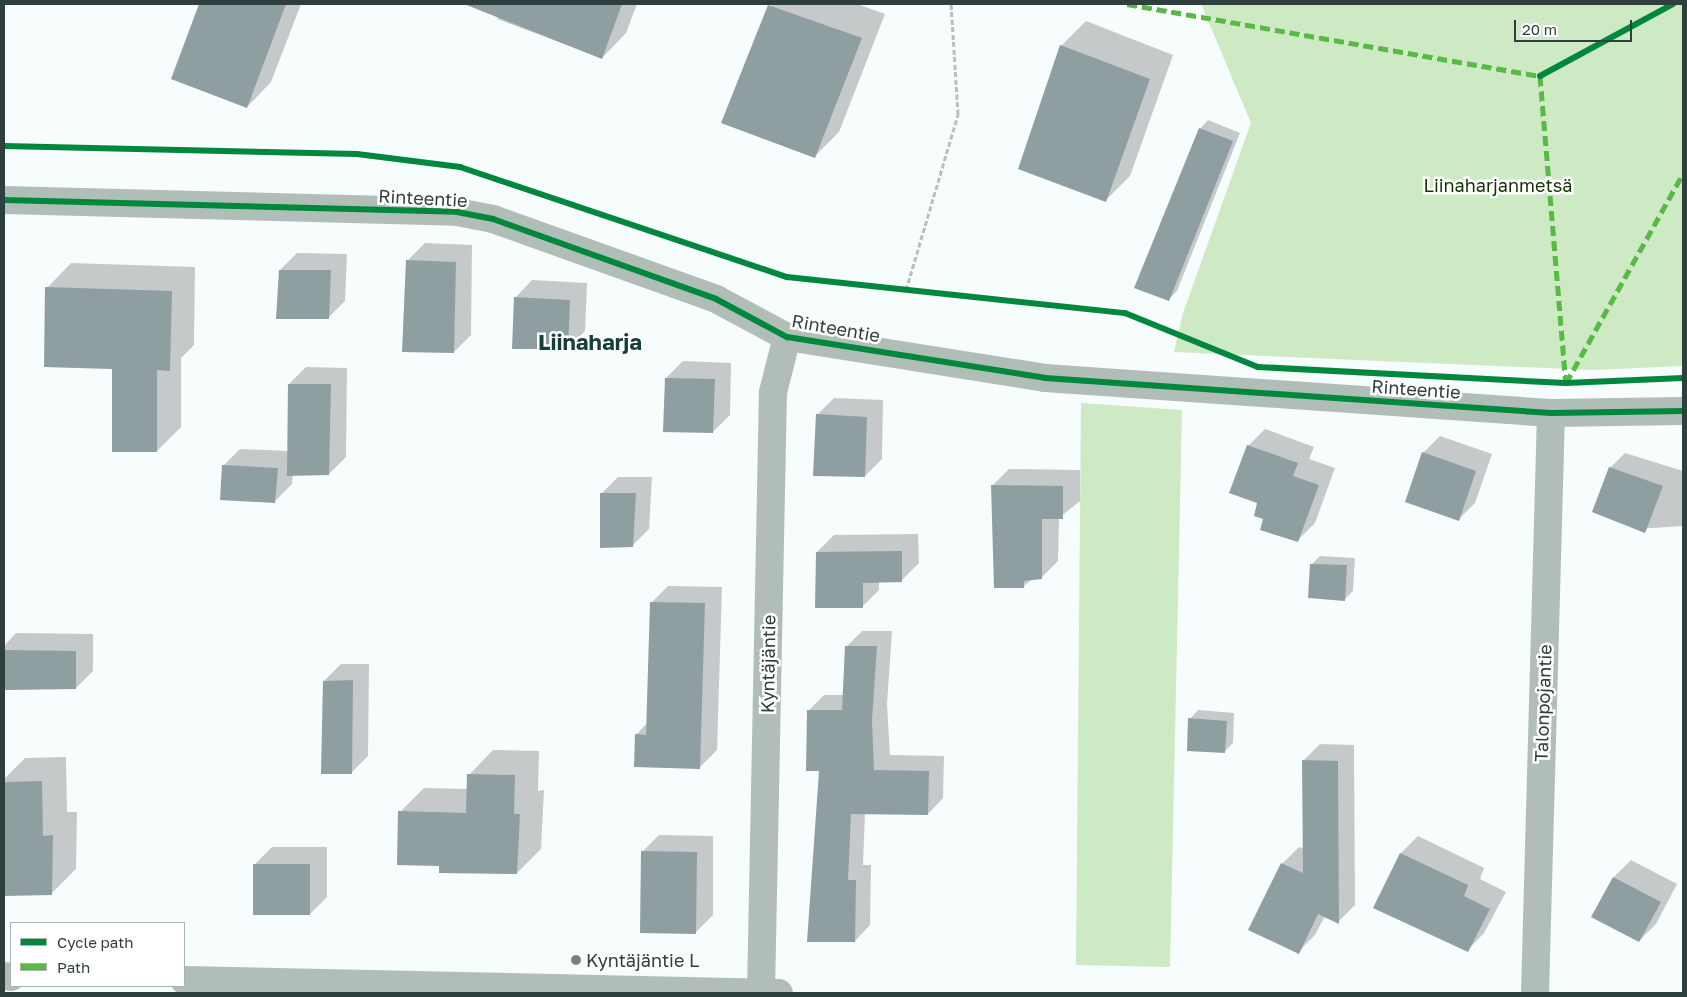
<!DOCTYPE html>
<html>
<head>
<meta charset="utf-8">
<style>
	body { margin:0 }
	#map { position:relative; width:1687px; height:997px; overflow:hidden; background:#f7fcfc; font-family:"Golos Text",sans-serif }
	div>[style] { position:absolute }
	.green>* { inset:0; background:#cdeac4 }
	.shadow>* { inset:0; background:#0003 }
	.building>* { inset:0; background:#8f9ea1 }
	.path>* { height:3px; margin-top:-1.5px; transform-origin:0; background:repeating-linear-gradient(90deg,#b8c0be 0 5px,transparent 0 7.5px) }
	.minor>* { height:28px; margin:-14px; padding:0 14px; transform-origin:14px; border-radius:14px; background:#b0beb7 }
	.quiet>* { height:5px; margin-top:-2.5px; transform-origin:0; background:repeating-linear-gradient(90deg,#58b947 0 10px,transparent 0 15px) }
	.cycleway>* { height:6px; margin:-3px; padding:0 3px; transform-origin:3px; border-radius:3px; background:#00873e }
	.dots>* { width:14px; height:14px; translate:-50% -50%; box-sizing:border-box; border:2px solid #fff; border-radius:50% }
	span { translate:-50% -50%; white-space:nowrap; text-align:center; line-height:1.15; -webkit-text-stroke:5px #fff; paint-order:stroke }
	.park-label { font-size:18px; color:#123300 }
	.street-label { font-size:18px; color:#2e3f3e }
	.poi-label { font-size:18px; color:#2e3f3e }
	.left { translate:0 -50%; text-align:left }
	.district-label { font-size:22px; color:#163e3b; font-weight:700 }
	.frame { position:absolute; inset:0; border:5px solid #2e3f3e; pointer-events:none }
	.legend { position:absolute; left:10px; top:922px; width:175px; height:65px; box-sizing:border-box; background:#fff; border:1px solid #abb2b2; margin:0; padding:6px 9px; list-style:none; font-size:15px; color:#2e3f3e }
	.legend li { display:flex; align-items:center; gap:10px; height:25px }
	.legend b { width:25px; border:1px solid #abb2b2 }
	.scale { position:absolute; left:1514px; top:20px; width:118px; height:22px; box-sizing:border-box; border:2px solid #2e3f3e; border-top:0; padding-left:6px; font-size:15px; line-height:18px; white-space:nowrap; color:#2e3f3e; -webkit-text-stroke:4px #fff; paint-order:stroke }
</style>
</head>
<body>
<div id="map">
	<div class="green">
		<i style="clip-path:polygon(1201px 4px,1683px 4px,1683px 366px,1592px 370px,1174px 352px,1183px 313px,1251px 123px)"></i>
		<i style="clip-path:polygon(1081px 403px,1182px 410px,1170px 967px,1076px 965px)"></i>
	</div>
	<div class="shadow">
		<i style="clip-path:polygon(201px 4px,301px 4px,271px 82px,247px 107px,173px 78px)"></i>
		<i style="clip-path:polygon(502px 4px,637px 4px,626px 33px,602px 58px,497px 19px)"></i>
		<i style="clip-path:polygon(771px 4px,857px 4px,885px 14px,839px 132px,815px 156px)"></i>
		<i style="clip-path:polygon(1086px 21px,1173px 55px,1130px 176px,1105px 201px,1061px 46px)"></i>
		<i style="clip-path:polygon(1208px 120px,1240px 133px,1177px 291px,1168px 300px,1200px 129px)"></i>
		<i style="clip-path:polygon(425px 243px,472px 245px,471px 335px,454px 352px,408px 260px)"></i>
		<i style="clip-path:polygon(297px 253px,347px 254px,345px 301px,328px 318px,280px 270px)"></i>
		<i style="clip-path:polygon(71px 263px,195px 267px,194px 345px,181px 358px,181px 427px,157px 451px,113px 368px,47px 288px)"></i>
		<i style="clip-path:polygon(532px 280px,587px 283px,585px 331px,568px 348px,516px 297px)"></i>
		<i style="clip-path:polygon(683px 361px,731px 363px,730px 415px,713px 432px,666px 378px)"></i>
		<i style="clip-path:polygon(306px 367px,347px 368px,346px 457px,329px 474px,293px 474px,292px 484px,275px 501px,223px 466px,240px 449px,288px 451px,289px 384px)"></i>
		<i style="clip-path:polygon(834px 398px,883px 400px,882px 459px,865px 476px,817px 415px)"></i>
		<i style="clip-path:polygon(1265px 429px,1314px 447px,1309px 459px,1335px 468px,1315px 523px,1298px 540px,1265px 518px,1248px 446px)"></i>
		<i style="clip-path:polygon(1440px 436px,1492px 454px,1475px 503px,1458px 520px,1423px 453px)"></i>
		<i style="clip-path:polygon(1625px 453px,1683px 471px,1683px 526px,1638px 529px,1610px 468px)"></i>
		<i style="clip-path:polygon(1009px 469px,1080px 470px,1080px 501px,1059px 518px,1058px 561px,1041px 578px,1032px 579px,1023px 587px,992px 486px)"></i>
		<i style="clip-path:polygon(618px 477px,652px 477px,649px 529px,632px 546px,601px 494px)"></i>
		<i style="clip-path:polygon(918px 534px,919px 563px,902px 580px,879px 581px,879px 590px,862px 607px,817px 552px,834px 535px)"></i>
		<i style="clip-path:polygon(1320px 556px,1355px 558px,1353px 591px,1344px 600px,1312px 564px)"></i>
		<i style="clip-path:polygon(668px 586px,722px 587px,717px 750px,700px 767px,636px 735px,647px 723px,651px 603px)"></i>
		<i style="clip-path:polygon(862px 631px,892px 631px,887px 704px,890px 755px,944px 756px,943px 798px,928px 814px,865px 813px,863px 865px,871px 865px,870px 925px,855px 941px,809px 710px,824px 695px,844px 695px,847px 646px)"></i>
		<i style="clip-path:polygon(16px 633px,93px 634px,93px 671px,76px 688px,4px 688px,4px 646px)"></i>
		<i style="clip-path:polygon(341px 664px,369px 664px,368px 756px,351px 773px,324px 681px)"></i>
		<i style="clip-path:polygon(1198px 710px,1234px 713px,1233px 743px,1225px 751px,1190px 719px)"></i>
		<i style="clip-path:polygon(1320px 744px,1354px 745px,1355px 905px,1338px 922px,1325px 916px,1315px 935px,1298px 952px,1282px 864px,1299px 847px,1304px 849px,1303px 761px)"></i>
		<i style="clip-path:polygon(493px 750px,539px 751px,538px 791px,544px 790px,541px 849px,517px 873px,440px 864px,400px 812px,424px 788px,468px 789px,469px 775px)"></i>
		<i style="clip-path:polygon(66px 757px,67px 812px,77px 812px,76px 869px,51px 894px,4px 895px,4px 779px,25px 758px)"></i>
		<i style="clip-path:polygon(659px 835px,713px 836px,713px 915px,696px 932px,642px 852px)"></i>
		<i style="clip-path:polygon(1418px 836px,1484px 868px,1480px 879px,1506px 892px,1484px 933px,1468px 950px,1375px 907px,1401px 853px)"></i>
		<i style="clip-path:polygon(272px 847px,327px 847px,327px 897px,310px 914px,255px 864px)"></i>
		<i style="clip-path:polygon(1631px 860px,1677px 884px,1656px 924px,1639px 941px,1593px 917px,1614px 877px)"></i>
	</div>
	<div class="building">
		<i style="clip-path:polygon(199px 4px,286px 4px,247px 108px,171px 79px)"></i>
		<i style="clip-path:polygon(464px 4px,622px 4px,602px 59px)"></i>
		<i style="clip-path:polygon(768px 5px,862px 38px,815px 158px,721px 123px)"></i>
		<i style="clip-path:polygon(1060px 45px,1150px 79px,1106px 202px,1018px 169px)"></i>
		<i style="clip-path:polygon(1199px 128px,1233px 141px,1169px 301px,1134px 288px)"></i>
		<i style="clip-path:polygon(406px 260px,456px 262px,454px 353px,402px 352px)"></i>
		<i style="clip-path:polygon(279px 270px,331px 270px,329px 319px,276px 319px)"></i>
		<i style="clip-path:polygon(45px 287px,172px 291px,170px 371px,157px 370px,157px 452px,112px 452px,112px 369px,44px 367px)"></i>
		<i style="clip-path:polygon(514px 297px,570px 300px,568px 349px,512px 349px)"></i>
		<i style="clip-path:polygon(665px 378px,715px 379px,713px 433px,663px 432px)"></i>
		<i style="clip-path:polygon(288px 384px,331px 384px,329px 475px,287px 476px)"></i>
		<i style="clip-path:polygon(816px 414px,867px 417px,865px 477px,813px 476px)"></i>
		<i style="clip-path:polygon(1247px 445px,1298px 463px,1293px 476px,1319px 485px,1298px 542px,1260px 530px,1263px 519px,1254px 516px,1257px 503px,1229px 493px)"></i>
		<i style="clip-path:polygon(1422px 452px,1476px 471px,1459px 521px,1405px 502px)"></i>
		<i style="clip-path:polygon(222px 465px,278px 468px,275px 503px,220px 500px)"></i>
		<i style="clip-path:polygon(1609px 467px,1663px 486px,1645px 533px,1592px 512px)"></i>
		<i style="clip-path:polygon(991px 485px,1063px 486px,1063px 519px,1042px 519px,1042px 579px,1024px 581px,1024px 588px,994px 588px)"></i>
		<i style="clip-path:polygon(600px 493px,636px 493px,633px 547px,600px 548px)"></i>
		<i style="clip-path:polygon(902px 551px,902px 582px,863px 583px,863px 608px,815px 608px,816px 552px)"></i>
		<i style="clip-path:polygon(1310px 564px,1347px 565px,1345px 601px,1308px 598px)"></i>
		<i style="clip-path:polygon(650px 602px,705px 603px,700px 769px,634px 767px,635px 734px,646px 735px)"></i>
		<i style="clip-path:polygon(845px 646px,877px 646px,872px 720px,874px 770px,929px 771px,928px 815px,851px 814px,848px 880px,856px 880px,855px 942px,807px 942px,819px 771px,806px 771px,807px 710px,842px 710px)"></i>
		<i style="clip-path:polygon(4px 650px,76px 651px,76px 689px,4px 690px)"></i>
		<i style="clip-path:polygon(353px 680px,352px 774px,321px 774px,323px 681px)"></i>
		<i style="clip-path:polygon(1188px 718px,1227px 721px,1225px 753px,1187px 751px)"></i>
		<i style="clip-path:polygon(1302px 760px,1338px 761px,1339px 924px,1318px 914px,1299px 954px,1248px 930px,1281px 863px,1303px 873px)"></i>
		<i style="clip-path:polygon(467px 774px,515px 775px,514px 814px,520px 814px,517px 874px,439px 873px,439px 866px,397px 865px,398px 811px,466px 813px)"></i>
		<i style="clip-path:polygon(42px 781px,43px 836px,53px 835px,52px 895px,4px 896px,4px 782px)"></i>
		<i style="clip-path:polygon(641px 851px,697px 852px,696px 934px,640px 933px)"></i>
		<i style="clip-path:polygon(1400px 853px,1468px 885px,1464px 896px,1490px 909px,1468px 952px,1373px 908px)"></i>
		<i style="clip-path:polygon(253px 864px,310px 864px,310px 915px,253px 915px)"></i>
		<i style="clip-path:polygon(1613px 877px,1661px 902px,1639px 942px,1591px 917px)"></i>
	</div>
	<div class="path">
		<i style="left:906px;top:290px;width:184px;rotate:-73.5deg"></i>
		<i style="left:958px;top:114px;width:110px;rotate:-93.6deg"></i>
	</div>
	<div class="minor">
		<i style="left:4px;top:200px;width:453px;rotate:1.5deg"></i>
		<i style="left:457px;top:212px;width:37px;rotate:11deg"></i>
		<i style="left:493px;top:219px;width:237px;rotate:19.7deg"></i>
		<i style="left:716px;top:299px;width:81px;rotate:28.2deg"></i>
		<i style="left:787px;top:337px;width:261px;rotate:9deg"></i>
		<i style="left:1045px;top:378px;width:507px;rotate:3.96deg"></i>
		<i style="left:1551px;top:413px;width:132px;rotate:-0.9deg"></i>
		<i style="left:4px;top:976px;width:7px;rotate:8deg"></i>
		<i style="left:184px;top:980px;width:595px;rotate:1.25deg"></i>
		<i style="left:761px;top:993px;width:601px;rotate:-88.86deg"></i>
		<i style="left:773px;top:392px;width:57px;rotate:-75.7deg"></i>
		<i style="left:1535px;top:993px;width:580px;rotate:-88.42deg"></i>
	</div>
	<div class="quiet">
		<i style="left:1127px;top:4px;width:419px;rotate:9.9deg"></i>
		<i style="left:1540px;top:76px;width:308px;rotate:85.2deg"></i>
		<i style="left:1566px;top:383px;width:240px;rotate:-60.8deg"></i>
	</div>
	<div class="cycleway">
		<i style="left:1540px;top:76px;width:151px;rotate:-28.4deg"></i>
		<i style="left:4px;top:146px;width:353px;rotate:1.3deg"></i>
		<i style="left:357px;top:154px;width:104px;rotate:7.2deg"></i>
		<i style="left:460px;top:167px;width:345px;rotate:18.6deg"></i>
		<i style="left:787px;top:277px;width:340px;rotate:6.1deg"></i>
		<i style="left:1125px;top:313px;width:144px;rotate:22.1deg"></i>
		<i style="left:1258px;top:367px;width:308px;rotate:3deg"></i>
		<i style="left:1566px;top:383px;width:117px;rotate:-2.4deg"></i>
		<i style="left:4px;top:200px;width:453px;rotate:1.5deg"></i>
		<i style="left:457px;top:212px;width:37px;rotate:11deg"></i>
		<i style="left:493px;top:219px;width:237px;rotate:19.7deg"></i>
		<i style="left:716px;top:299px;width:81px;rotate:28.2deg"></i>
		<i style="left:787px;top:337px;width:261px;rotate:9deg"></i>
		<i style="left:1045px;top:378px;width:507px;rotate:3.96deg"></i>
		<i style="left:1551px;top:413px;width:132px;rotate:-0.9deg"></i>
	</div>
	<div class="dots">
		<i style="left:576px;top:960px;background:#748180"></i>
	</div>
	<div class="park-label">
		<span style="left:1498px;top:185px">Liinaharjanmetsä</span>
	</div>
	<div class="street-label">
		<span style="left:423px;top:198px;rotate:3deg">Rinteentie</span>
		<span style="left:836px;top:328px;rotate:10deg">Rinteentie</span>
		<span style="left:1416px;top:389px;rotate:4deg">Rinteentie</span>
		<span style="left:768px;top:664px;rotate:-89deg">Kyntäjäntie</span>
		<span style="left:1543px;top:703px;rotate:-88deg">Talonpojantie</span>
	</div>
	<div class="poi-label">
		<span class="left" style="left:586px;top:960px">Kyntäjäntie L</span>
	</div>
	<div class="district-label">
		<span style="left:590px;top:342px">Liinaharja</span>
	</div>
	<div class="frame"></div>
	<ul class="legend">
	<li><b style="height:6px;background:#00873e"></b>Cycle path</li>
	<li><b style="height:6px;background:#58b947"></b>Path</li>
	</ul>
	<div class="scale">20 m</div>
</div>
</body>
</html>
